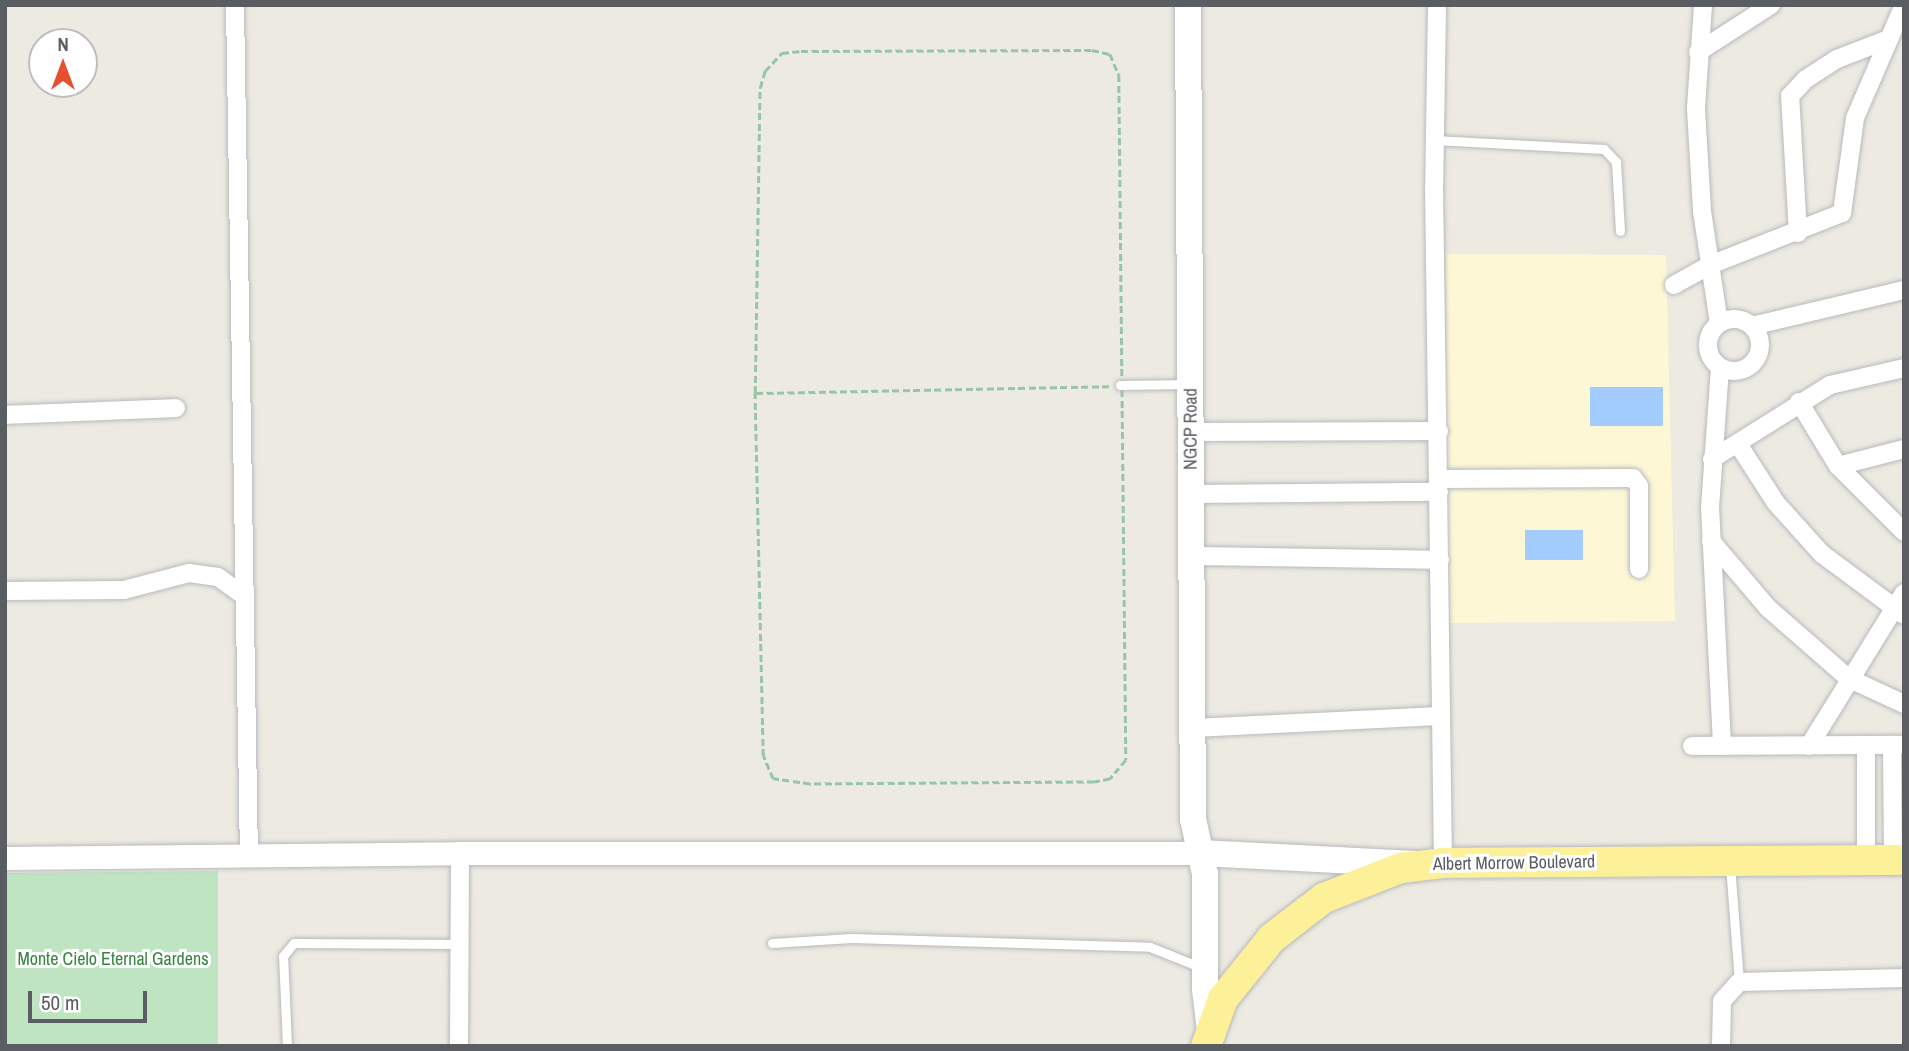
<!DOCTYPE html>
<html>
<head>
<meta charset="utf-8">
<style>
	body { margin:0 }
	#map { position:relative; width:1909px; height:1051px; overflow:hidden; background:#edebe1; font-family:"Archivo Narrow",sans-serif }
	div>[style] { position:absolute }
	.commercial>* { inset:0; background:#fdf7d6 }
	.green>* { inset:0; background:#bee4c1 }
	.water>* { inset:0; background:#a1ccfd }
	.path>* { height:2.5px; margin-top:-1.25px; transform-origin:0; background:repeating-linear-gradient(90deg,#97c5a9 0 7px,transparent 0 10.5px) }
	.roads { filter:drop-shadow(0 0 2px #b7b9be) drop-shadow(0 0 2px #b7b9be) }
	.service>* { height:9px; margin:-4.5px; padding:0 4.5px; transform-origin:4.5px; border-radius:4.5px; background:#fff }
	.minor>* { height:18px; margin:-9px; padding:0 9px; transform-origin:9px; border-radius:9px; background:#fff }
	.minor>.ring { margin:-9px; padding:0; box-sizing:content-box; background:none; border:18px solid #fff; border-radius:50% }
	.tertiary>* { height:23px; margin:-11.5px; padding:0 11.5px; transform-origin:11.5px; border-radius:11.5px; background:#fff }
	.secondary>* { height:26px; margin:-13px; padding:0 13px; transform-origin:13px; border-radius:13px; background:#fff }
	.trunk>* { height:30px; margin:-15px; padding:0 15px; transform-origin:15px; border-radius:15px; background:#fcf098 }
	span { translate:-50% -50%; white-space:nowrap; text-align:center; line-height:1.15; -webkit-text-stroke:6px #fff; paint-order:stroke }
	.street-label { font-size:18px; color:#5a5d62 }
	.park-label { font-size:18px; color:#368541 }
	.frame { position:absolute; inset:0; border:7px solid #5a5d62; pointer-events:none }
	.north { position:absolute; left:28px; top:28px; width:70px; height:70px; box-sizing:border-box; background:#fff; border:2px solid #bdbec0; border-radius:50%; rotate:0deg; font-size:19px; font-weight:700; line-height:28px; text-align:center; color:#5a5d62 }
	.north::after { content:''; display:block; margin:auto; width:24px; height:32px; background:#e54e2e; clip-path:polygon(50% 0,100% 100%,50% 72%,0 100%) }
	.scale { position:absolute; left:28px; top:991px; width:119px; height:32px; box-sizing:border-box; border:4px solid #5a5d62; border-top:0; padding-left:9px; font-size:21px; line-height:24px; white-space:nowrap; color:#5a5d62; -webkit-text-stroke:5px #fff; paint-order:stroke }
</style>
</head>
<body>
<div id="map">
	<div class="commercial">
		<i style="clip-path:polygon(1446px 254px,1666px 255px,1675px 621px,1446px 623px)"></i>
	</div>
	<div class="green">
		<i style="clip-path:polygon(218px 871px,218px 1046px,5px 1046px,5px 873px)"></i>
	</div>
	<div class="water">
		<i style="clip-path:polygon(1590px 387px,1663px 387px,1663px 426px,1590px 426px)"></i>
		<i style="clip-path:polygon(1525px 530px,1583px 530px,1583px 560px,1525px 560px)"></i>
	</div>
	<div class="path">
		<i style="left:1092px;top:50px;width:18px;rotate:13deg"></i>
		<i style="left:1110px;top:54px;width:23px;rotate:67deg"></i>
		<i style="left:1119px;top:75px;width:685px;rotate:89.41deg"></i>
		<i style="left:1126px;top:760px;width:25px;rotate:130deg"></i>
		<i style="left:1110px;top:779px;width:16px;rotate:169deg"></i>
		<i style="left:1094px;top:782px;width:284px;rotate:179.6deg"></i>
		<i style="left:810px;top:784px;width:37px;rotate:-172deg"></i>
		<i style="left:773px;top:779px;width:25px;rotate:-113deg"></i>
		<i style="left:763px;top:756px;width:363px;rotate:-91.3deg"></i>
		<i style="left:755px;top:393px;width:305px;rotate:-89.1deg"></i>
		<i style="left:760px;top:88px;width:18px;rotate:-74deg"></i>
		<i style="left:765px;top:71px;width:25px;rotate:-47deg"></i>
		<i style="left:782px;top:53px;width:19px;rotate:-6deg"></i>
		<i style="left:801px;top:51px;width:291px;rotate:-0.2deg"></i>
		<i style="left:756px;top:393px;width:354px;rotate:-1.1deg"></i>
	</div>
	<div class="roads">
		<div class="service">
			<i style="left:1434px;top:140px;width:170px;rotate:3deg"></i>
			<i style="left:1604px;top:149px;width:18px;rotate:47deg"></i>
			<i style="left:1616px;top:162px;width:69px;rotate:86.7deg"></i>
			<i style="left:1120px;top:385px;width:68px;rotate:-0.8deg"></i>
			<i style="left:1730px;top:865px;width:117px;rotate:85.6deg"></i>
			<i style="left:772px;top:943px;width:79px;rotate:-3.6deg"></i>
			<i style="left:851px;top:938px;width:299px;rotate:1.7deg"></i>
			<i style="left:1150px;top:947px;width:54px;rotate:21.8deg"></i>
			<i style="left:287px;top:1046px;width:90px;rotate:-92.5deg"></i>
			<i style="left:283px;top:956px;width:17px;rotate:-50deg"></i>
			<i style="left:294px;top:943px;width:166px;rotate:0.3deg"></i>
		</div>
		<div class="minor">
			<i style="left:235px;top:5px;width:850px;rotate:89.06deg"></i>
			<i style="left:1437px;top:5px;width:181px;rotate:90.9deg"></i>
			<i style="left:1434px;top:186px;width:677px;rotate:89.24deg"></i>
			<i style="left:1703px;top:5px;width:104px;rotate:93.9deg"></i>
			<i style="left:1696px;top:109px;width:102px;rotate:86.6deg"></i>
			<i style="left:1702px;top:211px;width:113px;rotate:81.4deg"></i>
			<i style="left:1698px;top:52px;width:87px;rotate:-32.8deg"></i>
			<i style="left:1798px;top:233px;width:137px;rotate:-93.3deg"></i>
			<i style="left:1790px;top:96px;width:23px;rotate:-47deg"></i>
			<i style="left:1806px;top:79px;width:37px;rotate:-33deg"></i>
			<i style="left:1837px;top:59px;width:53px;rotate:-21.2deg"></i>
			<i style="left:1674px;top:285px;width:41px;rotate:-29.1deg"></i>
			<i style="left:1710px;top:265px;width:142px;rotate:-21.5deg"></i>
			<i style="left:1842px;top:213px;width:96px;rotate:-82.2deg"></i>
			<i style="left:1855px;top:118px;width:123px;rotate:-66.6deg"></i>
			<i class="ring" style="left:1708px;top:319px;width:34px;height:34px"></i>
			<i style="left:1752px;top:326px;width:156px;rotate:-13.3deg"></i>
			<i style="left:1720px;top:368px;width:139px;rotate:94.1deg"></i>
			<i style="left:1710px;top:507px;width:239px;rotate:87.1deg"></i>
			<i style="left:1799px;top:402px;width:75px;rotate:58.6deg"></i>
			<i style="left:1838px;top:466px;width:93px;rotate:45deg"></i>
			<i style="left:5px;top:415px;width:171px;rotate:-2.3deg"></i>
			<i style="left:1191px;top:432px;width:248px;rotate:-0.2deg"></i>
			<i style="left:1738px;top:444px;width:70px;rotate:57.2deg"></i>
			<i style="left:1776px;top:503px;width:69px;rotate:48deg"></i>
			<i style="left:1822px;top:554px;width:102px;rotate:36.6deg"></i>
			<i style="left:1712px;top:459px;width:139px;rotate:-32.1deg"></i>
			<i style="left:1830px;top:385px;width:76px;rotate:-12.9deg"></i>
			<i style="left:1838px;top:466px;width:68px;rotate:-14.4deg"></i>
			<i style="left:1439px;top:479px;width:194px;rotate:-0.3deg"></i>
			<i style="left:1633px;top:478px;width:10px;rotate:53deg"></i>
			<i style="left:1639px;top:486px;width:83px;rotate:90deg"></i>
			<i style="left:1191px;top:494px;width:248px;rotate:-0.5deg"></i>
			<i style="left:1711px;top:541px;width:88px;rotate:49.6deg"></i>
			<i style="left:1768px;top:608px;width:106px;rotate:41.2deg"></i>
			<i style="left:1848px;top:678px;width:62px;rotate:24.9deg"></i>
			<i style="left:1191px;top:556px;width:249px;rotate:0.9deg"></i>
			<i style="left:5px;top:591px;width:119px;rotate:-0.5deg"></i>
			<i style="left:124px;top:590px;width:67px;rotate:-14.7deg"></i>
			<i style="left:189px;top:573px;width:29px;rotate:8deg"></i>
			<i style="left:218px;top:577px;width:32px;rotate:36deg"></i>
			<i style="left:1192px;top:728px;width:249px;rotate:-2.8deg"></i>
			<i style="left:1866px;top:745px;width:115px;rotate:90deg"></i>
			<i style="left:1892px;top:745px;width:115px;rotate:89.5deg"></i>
			<i style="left:1692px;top:746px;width:212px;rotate:-0.3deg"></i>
			<i style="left:1809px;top:746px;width:180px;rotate:-58.2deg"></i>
			<i style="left:459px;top:1046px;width:193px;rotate:-89.7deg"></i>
			<i style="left:1721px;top:1046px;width:45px;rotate:-88.7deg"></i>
			<i style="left:1722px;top:1001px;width:25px;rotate:-48deg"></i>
			<i style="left:1739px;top:982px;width:165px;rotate:-1.4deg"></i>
		</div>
		<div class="tertiary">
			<i style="left:5px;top:858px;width:455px;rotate:-0.6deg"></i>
			<i style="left:460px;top:853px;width:739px"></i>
		</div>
		<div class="secondary">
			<i style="left:1188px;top:5px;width:814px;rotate:89.65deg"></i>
			<i style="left:1193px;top:819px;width:56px;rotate:77.7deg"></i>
			<i style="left:1205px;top:874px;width:115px;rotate:90deg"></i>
			<i style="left:1205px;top:989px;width:42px;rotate:83.2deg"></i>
			<i style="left:1199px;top:853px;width:218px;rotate:2.9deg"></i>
		</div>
		<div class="trunk">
			<i style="left:1206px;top:1046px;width:50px;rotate:-70.1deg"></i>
			<i style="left:1223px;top:999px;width:78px;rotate:-51.2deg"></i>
			<i style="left:1272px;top:938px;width:66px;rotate:-37.6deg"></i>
			<i style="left:1324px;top:898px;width:83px;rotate:-21.3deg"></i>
			<i style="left:1401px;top:868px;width:42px;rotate:-6.8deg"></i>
			<i style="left:1443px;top:863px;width:461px;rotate:-0.4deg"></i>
		</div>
	</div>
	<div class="street-label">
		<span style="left:1191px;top:429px;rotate:-90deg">NGCP Road</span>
		<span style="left:1514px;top:863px;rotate:-1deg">Albert Morrow Boulevard</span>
	</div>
	<div class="park-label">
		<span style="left:113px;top:959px">Monte Cielo Eternal Gardens</span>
	</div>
	<div class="frame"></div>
	<div class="north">N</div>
	<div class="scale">50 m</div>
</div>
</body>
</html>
